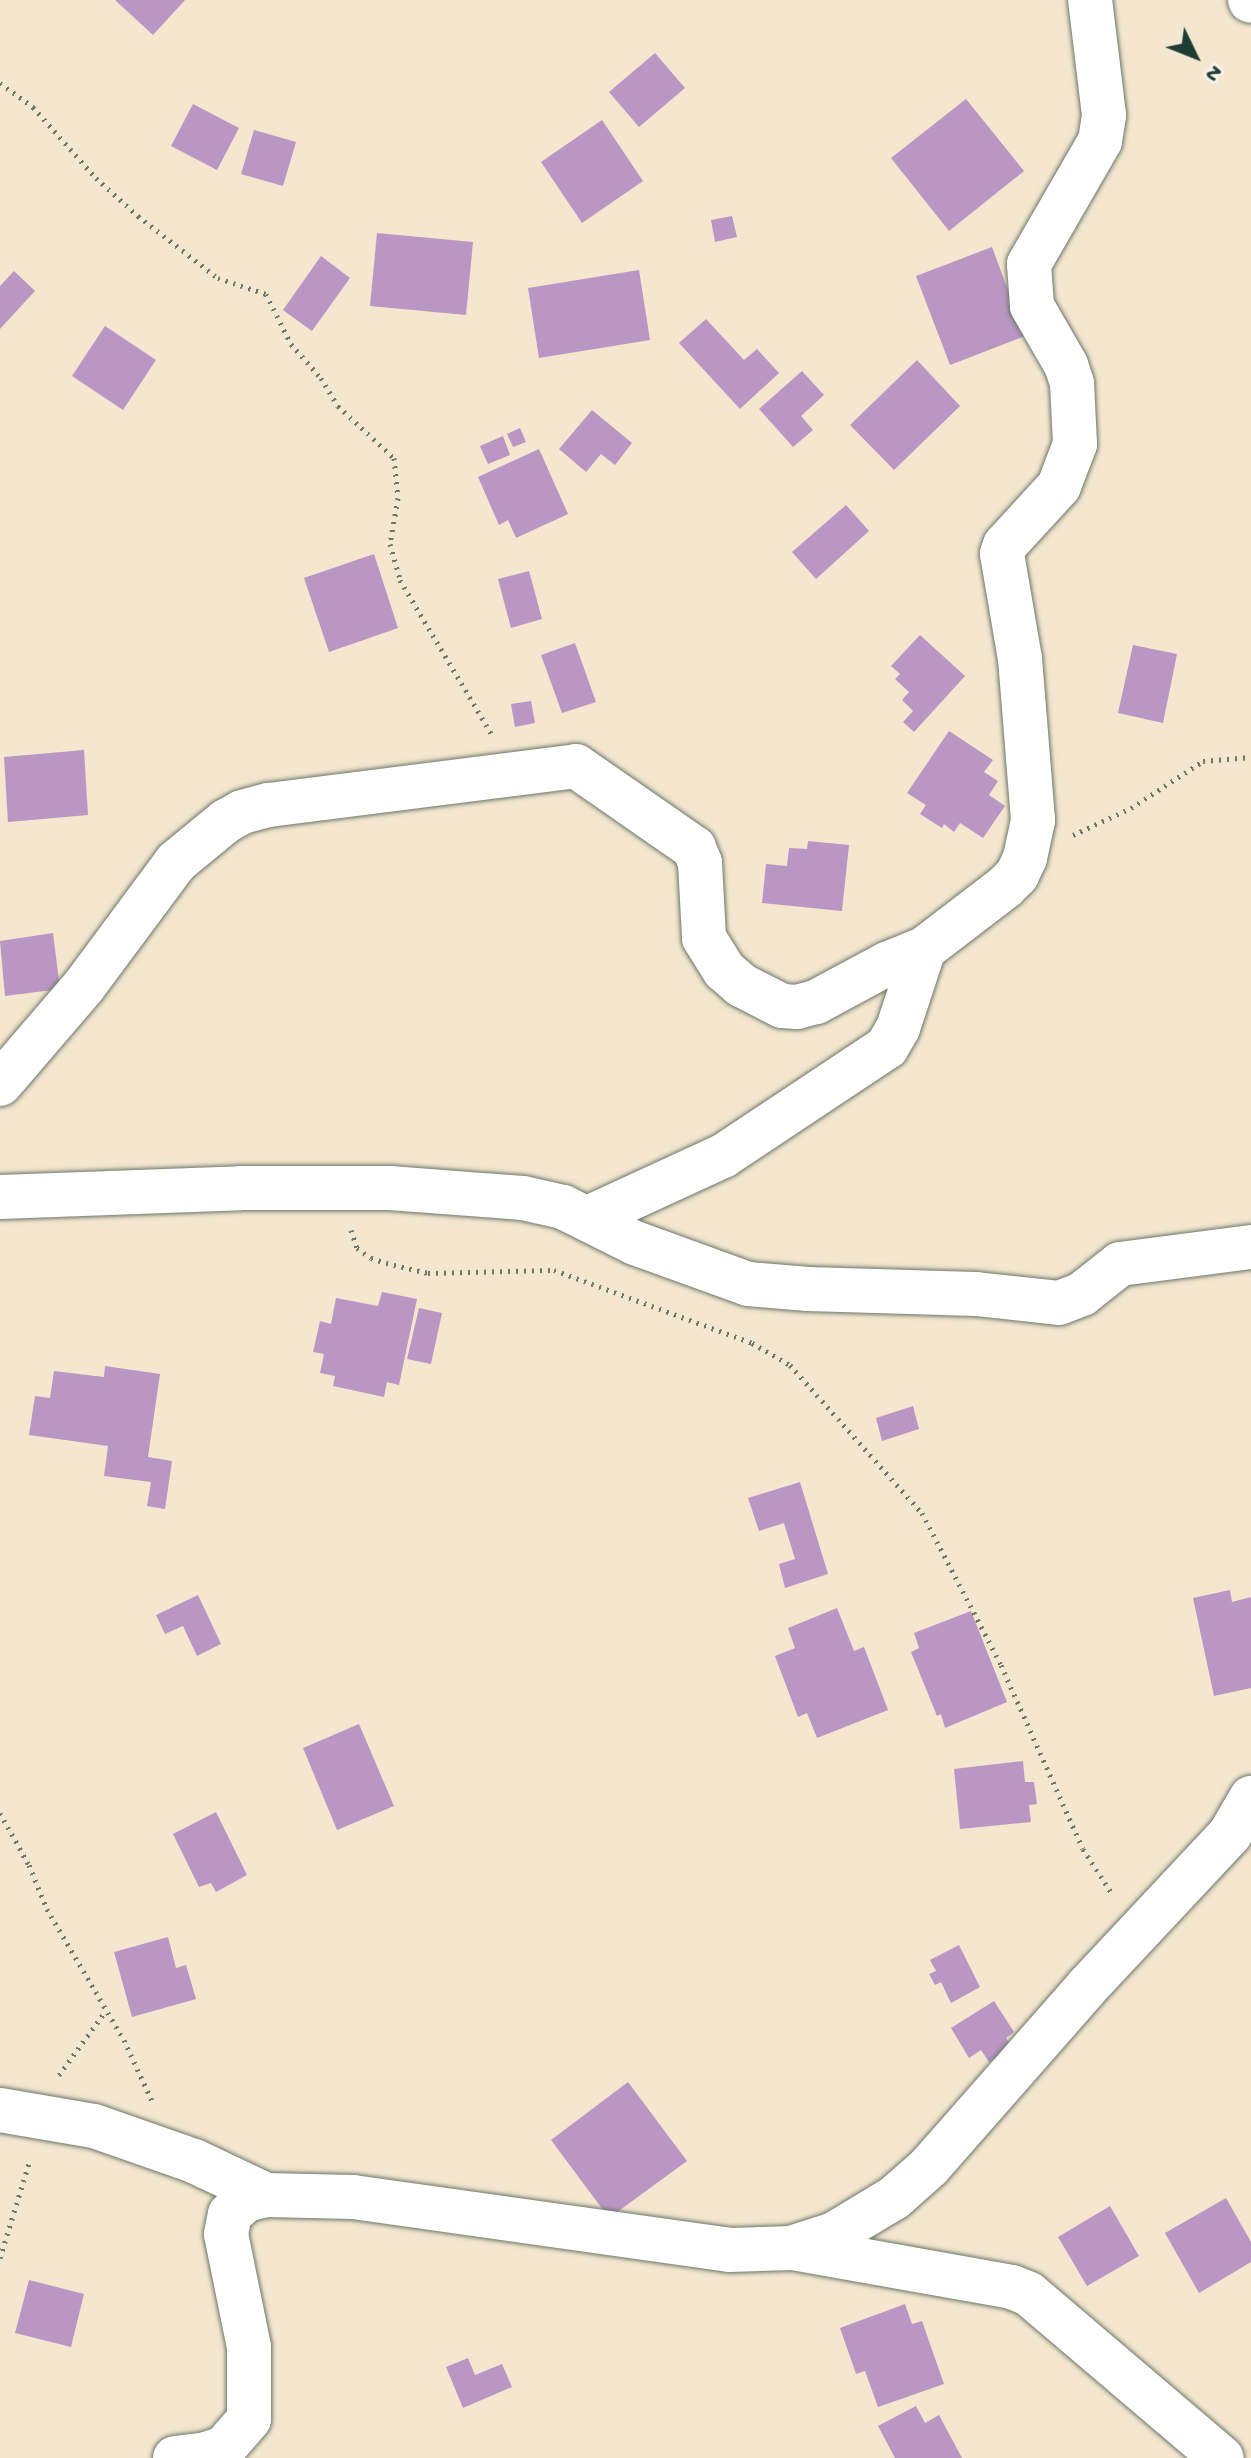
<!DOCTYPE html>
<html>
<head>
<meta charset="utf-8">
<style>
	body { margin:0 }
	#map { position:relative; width:1251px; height:2458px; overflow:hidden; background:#f5e6cf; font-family:"Gochi Hand",sans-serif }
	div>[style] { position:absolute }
	.building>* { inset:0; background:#ba96c4 }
	.path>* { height:5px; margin-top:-2.5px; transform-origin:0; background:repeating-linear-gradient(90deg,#6a786a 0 2px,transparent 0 8px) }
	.roads { filter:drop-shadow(0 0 2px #6a786a) drop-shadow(0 0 2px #6a786a) }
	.minor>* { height:44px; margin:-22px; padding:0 22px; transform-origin:22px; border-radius:22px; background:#fff }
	span { translate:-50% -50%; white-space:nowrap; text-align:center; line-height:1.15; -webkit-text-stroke:6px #f7f3e8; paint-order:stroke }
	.north { position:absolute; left:1155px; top:16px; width:80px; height:80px; -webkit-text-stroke:6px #f7f3e8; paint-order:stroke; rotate:133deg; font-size:22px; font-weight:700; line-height:32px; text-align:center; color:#1f3d34 }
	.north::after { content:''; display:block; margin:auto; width:28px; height:36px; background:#1f3d34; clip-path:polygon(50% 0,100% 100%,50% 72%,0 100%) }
</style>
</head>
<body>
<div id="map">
	<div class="building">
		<i style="clip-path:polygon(115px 0,185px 0,153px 35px)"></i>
		<i style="clip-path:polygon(655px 53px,685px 88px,639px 127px,609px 92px)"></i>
		<i style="clip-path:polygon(966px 99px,1024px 171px,949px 231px,891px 158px)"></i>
		<i style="clip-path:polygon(193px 104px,239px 128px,217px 170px,171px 146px)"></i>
		<i style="clip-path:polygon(602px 120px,643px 181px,582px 223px,541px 162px)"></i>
		<i style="clip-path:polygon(254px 130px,296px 142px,283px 186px,241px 174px)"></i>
		<i style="clip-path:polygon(732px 216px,737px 237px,715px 242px,711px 220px)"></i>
		<i style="clip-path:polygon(377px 233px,473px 242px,466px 315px,370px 306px)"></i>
		<i style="clip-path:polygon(992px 247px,1025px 336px,950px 365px,916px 276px)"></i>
		<i style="clip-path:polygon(321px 256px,350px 278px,312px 331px,283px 310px)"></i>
		<i style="clip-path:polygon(639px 270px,650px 340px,539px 358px,528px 288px)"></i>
		<i style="clip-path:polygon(14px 271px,35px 291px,0 329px,0 286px)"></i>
		<i style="clip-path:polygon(706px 319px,744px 360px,757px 349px,779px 373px,740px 409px,679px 343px)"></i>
		<i style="clip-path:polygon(105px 326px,156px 360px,123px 410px,72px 376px)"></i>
		<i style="clip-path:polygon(917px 360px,960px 406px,894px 470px,850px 425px)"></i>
		<i style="clip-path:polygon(802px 371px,824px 395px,801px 416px,813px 430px,793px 447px,759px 409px)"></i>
		<i style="clip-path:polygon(592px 410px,632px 443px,615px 465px,601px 454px,586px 472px,559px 449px)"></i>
		<i style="clip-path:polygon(520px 428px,526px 442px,513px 447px,507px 434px)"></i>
		<i style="clip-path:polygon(503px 436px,510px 455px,488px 464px,480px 446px)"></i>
		<i style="clip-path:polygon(539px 449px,568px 514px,516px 538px,508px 520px,499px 525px,478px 477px)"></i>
		<i style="clip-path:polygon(846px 505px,869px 531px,816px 579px,792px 552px)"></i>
		<i style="clip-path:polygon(374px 554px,398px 628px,329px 652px,304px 578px)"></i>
		<i style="clip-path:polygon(529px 571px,542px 619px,511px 628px,498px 579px)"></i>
		<i style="clip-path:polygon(920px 635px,965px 676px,914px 732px,903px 722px,913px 711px,902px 700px,909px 692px,895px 679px,900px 674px,891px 666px)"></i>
		<i style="clip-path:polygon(575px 643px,596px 702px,562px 713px,541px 655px)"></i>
		<i style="clip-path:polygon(1133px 645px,1177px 654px,1163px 723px,1118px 713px)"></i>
		<i style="clip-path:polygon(531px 701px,535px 723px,515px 727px,511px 704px)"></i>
		<i style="clip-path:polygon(949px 731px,993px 760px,984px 772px,998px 781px,989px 795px,1005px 806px,983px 838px,960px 823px,954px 832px,944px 824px,942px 828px,920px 814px,926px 805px,907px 793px)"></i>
		<i style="clip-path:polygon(84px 750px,88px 815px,8px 822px,4px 757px)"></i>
		<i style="clip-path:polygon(808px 841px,849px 845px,842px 911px,762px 903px,766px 864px,787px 866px,789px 848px,807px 849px)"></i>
		<i style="clip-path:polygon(53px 933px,60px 989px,5px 996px,0 941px)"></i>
		<i style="clip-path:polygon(382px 1292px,417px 1299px,399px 1385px,387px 1382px,384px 1397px,333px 1386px,335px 1376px,320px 1373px,324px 1354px,313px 1352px,320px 1321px,331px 1324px,336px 1298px,378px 1306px)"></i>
		<i style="clip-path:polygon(419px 1308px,442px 1313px,431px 1364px,407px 1359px)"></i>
		<i style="clip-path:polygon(105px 1366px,160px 1374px,148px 1457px,172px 1461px,165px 1509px,147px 1506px,151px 1482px,104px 1476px,108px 1446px,29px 1435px,35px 1396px,50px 1398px,54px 1371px,104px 1377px)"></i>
		<i style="clip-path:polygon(913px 1406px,919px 1429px,882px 1441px,876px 1418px)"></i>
		<i style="clip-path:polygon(800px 1482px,828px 1574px,785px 1588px,779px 1564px,795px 1559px,784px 1523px,759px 1531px,748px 1498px)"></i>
		<i style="clip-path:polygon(1230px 1590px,1232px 1602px,1251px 1597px,1251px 1688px,1214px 1696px,1193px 1598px)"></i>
		<i style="clip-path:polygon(198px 1595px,221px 1644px,197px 1656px,183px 1626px,165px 1634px,156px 1615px)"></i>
		<i style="clip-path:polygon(837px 1608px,854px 1651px,864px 1647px,888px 1710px,817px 1738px,807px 1713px,798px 1717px,775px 1656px,795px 1648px,788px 1628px)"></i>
		<i style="clip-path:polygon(971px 1611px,1007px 1702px,945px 1728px,941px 1714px,937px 1716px,911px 1652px,919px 1648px,914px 1633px)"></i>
		<i style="clip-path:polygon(359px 1724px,394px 1806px,337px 1830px,303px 1748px)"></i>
		<i style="clip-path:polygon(1023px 1761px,1025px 1782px,1034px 1782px,1037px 1804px,1029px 1805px,1031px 1822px,960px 1829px,954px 1769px)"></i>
		<i style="clip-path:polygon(216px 1812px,247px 1875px,216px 1892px,211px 1883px,199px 1887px,173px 1834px)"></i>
		<i style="clip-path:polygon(168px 1937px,176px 1968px,186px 1965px,196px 1999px,132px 2017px,114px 1952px)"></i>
		<i style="clip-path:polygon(959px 1945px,980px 1987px,951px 2003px,941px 1982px,935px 1985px,929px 1974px,936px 1971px,930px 1960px)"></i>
		<i style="clip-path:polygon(994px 2001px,1014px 2032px,1006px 2038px,1012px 2047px,989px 2062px,981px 2050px,969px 2058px,951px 2028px)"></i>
		<i style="clip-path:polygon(628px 2082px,687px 2161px,609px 2218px,551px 2140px)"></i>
		<i style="clip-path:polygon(1226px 2198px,1251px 2242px,1251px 2262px,1199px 2293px,1165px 2233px)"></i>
		<i style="clip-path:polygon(1110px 2206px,1139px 2256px,1087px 2286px,1058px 2237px)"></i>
		<i style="clip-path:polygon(29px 2280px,84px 2294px,71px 2347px,15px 2333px)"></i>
		<i style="clip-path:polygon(905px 2304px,912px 2324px,922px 2321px,944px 2384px,878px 2407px,865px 2371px,856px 2374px,840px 2328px)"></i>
		<i style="clip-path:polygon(468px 2358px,475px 2375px,502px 2364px,512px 2387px,463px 2408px,446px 2367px)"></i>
		<i style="clip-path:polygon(916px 2406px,925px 2423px,939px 2415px,962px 2458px,895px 2458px,878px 2426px)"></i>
	</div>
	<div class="path">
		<i style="left:0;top:83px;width:41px;rotate:36deg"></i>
		<i style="left:33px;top:107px;width:95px;rotate:48.4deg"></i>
		<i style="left:96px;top:178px;width:57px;rotate:42.1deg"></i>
		<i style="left:138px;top:216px;width:101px;rotate:37.8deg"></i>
		<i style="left:218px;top:278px;width:51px;rotate:18.4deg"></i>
		<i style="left:266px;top:294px;width:56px;rotate:63.4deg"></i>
		<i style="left:291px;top:344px;width:45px;rotate:48.6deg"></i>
		<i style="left:321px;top:378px;width:33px;rotate:59deg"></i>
		<i style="left:338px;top:406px;width:76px;rotate:42.9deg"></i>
		<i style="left:394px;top:458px;width:40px;rotate:84.3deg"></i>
		<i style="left:398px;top:498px;width:47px;rotate:99.9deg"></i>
		<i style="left:390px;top:544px;width:37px;rotate:74deg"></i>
		<i style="left:400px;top:580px;width:180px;rotate:59.3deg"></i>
		<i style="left:1073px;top:835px;width:64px;rotate:-25deg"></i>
		<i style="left:1131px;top:808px;width:86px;rotate:-33.1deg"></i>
		<i style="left:1203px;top:761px;width:48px;rotate:-4.8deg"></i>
		<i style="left:351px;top:1230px;width:19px;rotate:72deg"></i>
		<i style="left:357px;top:1248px;width:17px;rotate:36deg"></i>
		<i style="left:371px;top:1258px;width:16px;rotate:18deg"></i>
		<i style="left:386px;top:1263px;width:43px;rotate:13.4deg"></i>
		<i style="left:428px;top:1273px;width:126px;rotate:-1.4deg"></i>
		<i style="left:554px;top:1270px;width:211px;rotate:20.2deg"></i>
		<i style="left:752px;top:1343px;width:44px;rotate:30.1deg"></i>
		<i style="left:790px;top:1365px;width:198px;rotate:48.3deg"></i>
		<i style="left:922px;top:1513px;width:171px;rotate:62.5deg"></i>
		<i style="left:1001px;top:1665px;width:201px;rotate:66deg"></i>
		<i style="left:1083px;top:1849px;width:55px;rotate:56.9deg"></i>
		<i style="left:0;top:1813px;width:60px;rotate:60.9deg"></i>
		<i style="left:29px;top:1865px;width:48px;rotate:67.8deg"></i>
		<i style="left:47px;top:1909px;width:152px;rotate:59.6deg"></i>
		<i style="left:124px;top:2040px;width:67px;rotate:65.3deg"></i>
		<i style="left:59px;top:2075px;width:78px;rotate:-53.9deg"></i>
		<i style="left:0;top:2258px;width:102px;rotate:-73deg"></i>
	</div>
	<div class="roads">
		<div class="minor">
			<i style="left:1250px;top:0;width:1px;rotate:45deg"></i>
			<i style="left:0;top:1084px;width:129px;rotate:-49.4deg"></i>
			<i style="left:84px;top:986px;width:154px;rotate:-53.4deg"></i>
			<i style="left:176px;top:862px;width:65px;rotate:-39.4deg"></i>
			<i style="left:226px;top:821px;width:18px;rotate:-29deg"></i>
			<i style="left:242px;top:812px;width:28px;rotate:-15deg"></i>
			<i style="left:269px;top:805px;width:309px;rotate:-7.2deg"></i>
			<i style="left:576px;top:766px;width:144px;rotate:34.8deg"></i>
			<i style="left:694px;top:848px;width:16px;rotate:68deg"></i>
			<i style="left:700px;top:863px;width:75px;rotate:86.9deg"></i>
			<i style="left:704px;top:938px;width:38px;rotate:58deg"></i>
			<i style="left:724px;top:970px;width:23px;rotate:41deg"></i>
			<i style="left:741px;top:985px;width:46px;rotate:27.1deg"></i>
			<i style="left:782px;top:1006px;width:15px;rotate:4deg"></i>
			<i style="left:797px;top:1007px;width:20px;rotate:-15deg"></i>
			<i style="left:816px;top:1002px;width:81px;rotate:-28.2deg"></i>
			<i style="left:887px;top:964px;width:40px;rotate:-22deg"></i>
			<i style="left:0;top:1197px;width:241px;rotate:-2.1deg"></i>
			<i style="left:241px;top:1188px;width:149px"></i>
			<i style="left:390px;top:1188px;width:133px;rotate:4.3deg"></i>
			<i style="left:523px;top:1198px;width:41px;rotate:12.7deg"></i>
			<i style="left:563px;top:1207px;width:80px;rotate:26.6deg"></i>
			<i style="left:635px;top:1243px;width:120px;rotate:19.9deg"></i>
			<i style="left:748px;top:1284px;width:60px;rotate:4.8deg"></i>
			<i style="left:808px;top:1289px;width:168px;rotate:1.7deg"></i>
			<i style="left:976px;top:1294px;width:83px;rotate:6.2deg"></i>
			<i style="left:1059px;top:1303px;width:25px;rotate:-21deg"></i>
			<i style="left:1082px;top:1294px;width:48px;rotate:-38.3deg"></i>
			<i style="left:1120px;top:1264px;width:132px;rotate:-7.4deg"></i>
			<i style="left:588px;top:1218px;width:149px;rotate:-24.7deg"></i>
			<i style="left:723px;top:1156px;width:197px;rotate:-33.6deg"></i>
			<i style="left:887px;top:1047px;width:22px;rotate:-60deg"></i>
			<i style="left:898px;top:1028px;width:83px;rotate:-71.8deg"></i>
			<i style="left:924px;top:949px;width:102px;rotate:-37.4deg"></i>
			<i style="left:1005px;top:887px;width:17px;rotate:-45deg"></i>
			<i style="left:1017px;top:875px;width:19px;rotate:-65deg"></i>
			<i style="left:1025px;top:858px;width:39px;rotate:-78deg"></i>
			<i style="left:1033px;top:820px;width:162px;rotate:-94.6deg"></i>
			<i style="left:1020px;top:659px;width:107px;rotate:-99.7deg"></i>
			<i style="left:1002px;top:554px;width:9px;rotate:-72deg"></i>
			<i style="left:1005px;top:545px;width:80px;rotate:-47.5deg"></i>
			<i style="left:1059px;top:486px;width:45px;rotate:-69.1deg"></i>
			<i style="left:1075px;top:444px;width:61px;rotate:-92.8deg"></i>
			<i style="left:1072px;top:383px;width:19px;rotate:-108deg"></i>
			<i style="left:1066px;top:365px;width:68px;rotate:-120deg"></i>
			<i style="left:1032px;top:306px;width:42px;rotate:-94.1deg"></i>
			<i style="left:1029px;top:264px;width:142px;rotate:-60deg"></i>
			<i style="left:1100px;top:141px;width:26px;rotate:-81deg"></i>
			<i style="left:1104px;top:115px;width:116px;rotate:-96.9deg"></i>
			<i style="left:0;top:2110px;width:95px;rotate:9.7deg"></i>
			<i style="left:94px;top:2126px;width:106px;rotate:19.3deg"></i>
			<i style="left:194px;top:2161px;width:80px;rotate:25.3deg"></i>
			<i style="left:793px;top:2248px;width:222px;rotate:10.1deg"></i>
			<i style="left:1012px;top:2287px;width:18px;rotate:22deg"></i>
			<i style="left:1029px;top:2294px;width:253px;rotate:40.4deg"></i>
			<i style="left:175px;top:2458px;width:31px;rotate:-7deg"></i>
			<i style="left:206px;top:2454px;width:19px;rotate:-18deg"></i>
			<i style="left:224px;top:2448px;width:38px;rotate:-49deg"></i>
			<i style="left:249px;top:2419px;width:72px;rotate:-90deg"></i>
			<i style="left:249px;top:2347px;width:115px;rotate:-101.5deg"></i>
			<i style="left:226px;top:2234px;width:20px;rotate:-79deg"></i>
			<i style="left:230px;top:2214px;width:21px;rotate:-41deg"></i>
			<i style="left:246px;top:2200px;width:21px;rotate:-14deg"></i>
			<i style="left:266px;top:2195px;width:87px;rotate:1.3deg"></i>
			<i style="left:353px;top:2197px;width:380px;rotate:8deg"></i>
			<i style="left:729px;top:2250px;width:62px;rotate:-1.8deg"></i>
			<i style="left:791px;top:2248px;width:45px;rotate:-18deg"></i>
			<i style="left:834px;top:2234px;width:70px;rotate:-31deg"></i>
			<i style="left:894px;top:2198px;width:47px;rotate:-41.5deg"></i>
			<i style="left:929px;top:2167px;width:238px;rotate:-48.7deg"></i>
			<i style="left:1086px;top:1988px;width:211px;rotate:-46.9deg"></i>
			<i style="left:1230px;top:1834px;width:42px;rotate:-59.7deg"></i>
		</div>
	</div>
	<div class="north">N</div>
</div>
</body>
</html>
